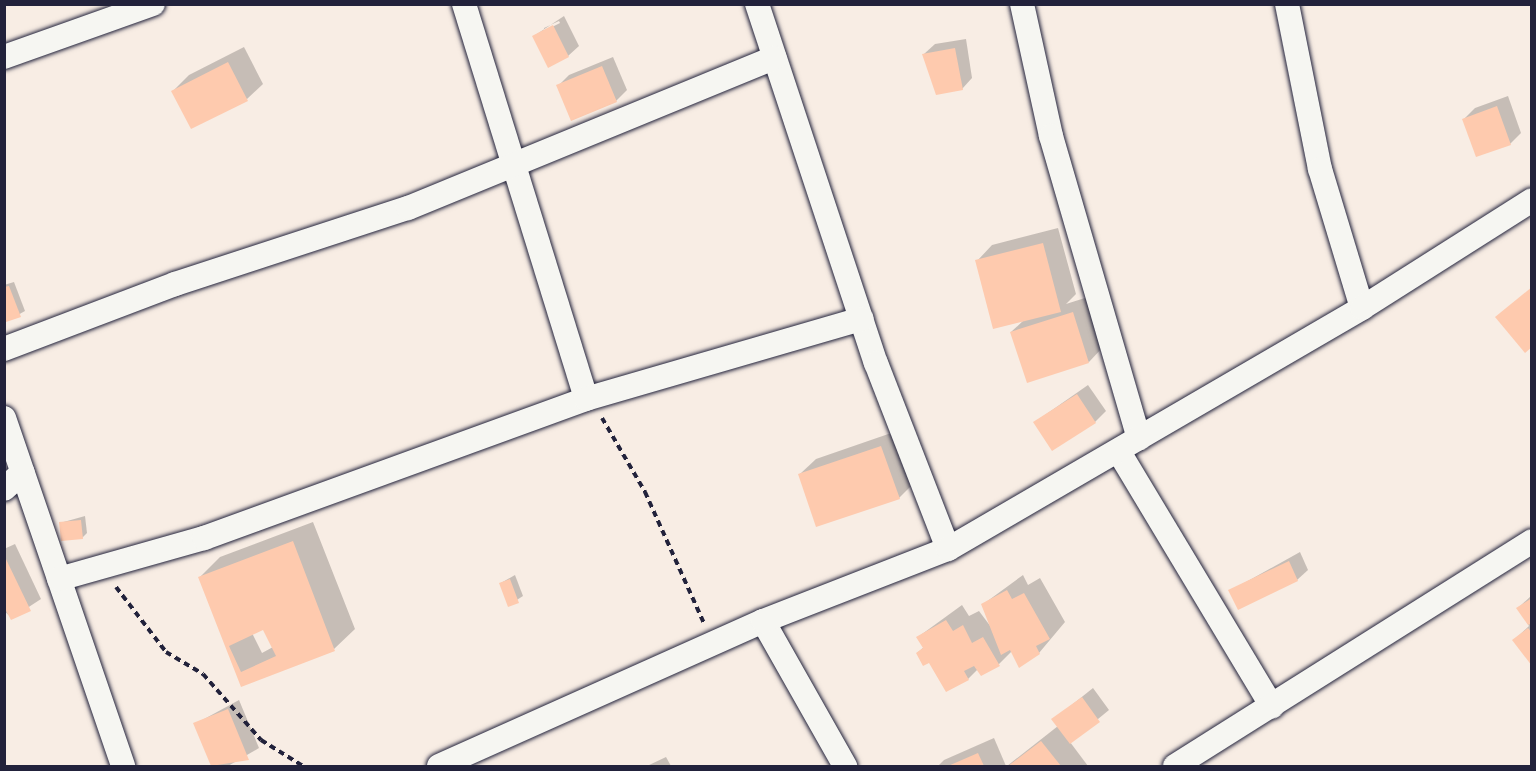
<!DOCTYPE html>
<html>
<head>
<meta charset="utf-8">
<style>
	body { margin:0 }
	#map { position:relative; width:1536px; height:771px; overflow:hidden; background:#f8ede4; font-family:"Balsamiq Sans",sans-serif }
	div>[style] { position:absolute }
	.shadow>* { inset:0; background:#0003 }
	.building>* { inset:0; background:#fecaae }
	.path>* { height:4px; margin-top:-2px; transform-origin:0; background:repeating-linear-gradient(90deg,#22223b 0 6px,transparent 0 10.5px) }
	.roads { filter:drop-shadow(0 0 2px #22223b) drop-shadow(0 0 2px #22223b) }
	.minor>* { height:24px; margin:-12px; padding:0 12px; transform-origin:12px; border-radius:12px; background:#f6f6f2 }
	span { translate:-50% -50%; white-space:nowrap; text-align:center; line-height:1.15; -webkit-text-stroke:5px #f6f6f2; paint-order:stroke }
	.frame { position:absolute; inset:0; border:6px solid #22223b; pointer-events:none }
</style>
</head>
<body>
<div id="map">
	<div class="shadow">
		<i style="clip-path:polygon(evenodd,564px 16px,579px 46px,568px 56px,534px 36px,564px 16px,559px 21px,560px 23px,544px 31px,544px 28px,559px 21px)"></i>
		<i style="clip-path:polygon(966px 39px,972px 78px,962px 89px,924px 54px,935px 44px)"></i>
		<i style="clip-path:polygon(244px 47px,263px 84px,247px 99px,173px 91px,189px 75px)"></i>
		<i style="clip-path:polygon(613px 57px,627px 90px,616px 101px,558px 86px,569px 75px)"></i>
		<i style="clip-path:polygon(1508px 96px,1521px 133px,1510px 144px,1464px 119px,1475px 108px)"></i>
		<i style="clip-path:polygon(1058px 228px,1076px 294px,1066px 304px,1088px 297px,1104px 346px,1089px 362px,1011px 332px,1024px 320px,977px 261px,992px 245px)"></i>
		<i style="clip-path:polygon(14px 282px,25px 311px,7px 321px,4px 285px)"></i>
		<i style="clip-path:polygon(1088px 385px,1106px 411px,1095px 422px,1035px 422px)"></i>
		<i style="clip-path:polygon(897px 431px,915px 482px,899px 498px,800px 474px,816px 459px)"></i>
		<i style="clip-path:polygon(85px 516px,87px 533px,82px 538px,60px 523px)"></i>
		<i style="clip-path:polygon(evenodd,313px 522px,355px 629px,334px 649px,242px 685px,200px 577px,220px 557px,313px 522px,264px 628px,273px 647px,262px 653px,252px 633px,264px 628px)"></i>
		<i style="clip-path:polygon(15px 544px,41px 599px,12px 618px,4px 611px,4px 549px)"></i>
		<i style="clip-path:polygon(1300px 552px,1308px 570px,1297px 580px,1230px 591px)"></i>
		<i style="clip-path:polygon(515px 575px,523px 596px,509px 605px,501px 583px)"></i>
		<i style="clip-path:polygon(1023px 575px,1028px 585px,1040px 578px,1065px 622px,1039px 653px,1012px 651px,999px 664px,978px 669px,968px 679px,917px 653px,924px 647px,918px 637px,962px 605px,969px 616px,979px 611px,991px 627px,982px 605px)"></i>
		<i style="clip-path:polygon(1532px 595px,1532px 663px,1514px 640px,1529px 626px,1518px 608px)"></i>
		<i style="clip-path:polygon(1093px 688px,1109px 710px,1070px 742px,1088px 766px,1007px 766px,1058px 726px,1053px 720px)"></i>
		<i style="clip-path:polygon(239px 700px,259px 748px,228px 766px,213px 766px,195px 724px)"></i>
		<i style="clip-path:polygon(994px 738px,1006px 766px,938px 766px,944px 760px)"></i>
		<i style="clip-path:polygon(666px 757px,671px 766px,647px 766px)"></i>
	</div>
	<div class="building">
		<i style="clip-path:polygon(553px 25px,569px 57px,548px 68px,532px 36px)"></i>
		<i style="clip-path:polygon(955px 48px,963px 90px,936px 95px,922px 54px)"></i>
		<i style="clip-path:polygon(228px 62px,248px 101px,191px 129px,171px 91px)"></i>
		<i style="clip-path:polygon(602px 66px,617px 102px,571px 121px,556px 85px)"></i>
		<i style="clip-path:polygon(1497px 106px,1511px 145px,1476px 157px,1462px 119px)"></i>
		<i style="clip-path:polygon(1043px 243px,1061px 312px,993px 329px,975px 260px)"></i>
		<i style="clip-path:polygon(9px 286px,21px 317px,6px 322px,4px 287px)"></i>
		<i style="clip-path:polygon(1532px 287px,1532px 347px,1525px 353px,1495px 317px)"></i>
		<i style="clip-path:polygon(1073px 312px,1089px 363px,1027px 383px,1010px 332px)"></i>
		<i style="clip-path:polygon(1077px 394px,1096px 423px,1052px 451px,1033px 422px)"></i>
		<i style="clip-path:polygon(881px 446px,900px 499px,816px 527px,798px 474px)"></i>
		<i style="clip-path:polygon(81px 520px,83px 539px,61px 541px,59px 522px)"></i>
		<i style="clip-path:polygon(evenodd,293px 541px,335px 651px,241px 687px,198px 577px,293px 541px,263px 630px,276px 656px,241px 672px,229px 646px,263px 630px)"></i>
		<i style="clip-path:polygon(4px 555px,31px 611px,11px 620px,4px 607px)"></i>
		<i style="clip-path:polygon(1289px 561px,1298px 581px,1238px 610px,1228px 590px)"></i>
		<i style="clip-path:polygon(510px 579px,519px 603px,508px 607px,499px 583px)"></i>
		<i style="clip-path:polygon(1007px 590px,1012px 599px,1024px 593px,1050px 639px,1036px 646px,1040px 654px,1019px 668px,1010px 650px,1001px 655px,981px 604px)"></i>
		<i style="clip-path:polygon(1532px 598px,1532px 623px,1528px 625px,1516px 608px)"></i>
		<i style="clip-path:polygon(946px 620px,953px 631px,963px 625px,972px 643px,983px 637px,1000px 666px,981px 676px,974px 666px,964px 671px,969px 680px,946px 692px,929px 663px,923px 666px,916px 653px,923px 648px,916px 637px)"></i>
		<i style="clip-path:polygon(1528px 628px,1532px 633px,1532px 666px,1512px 640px)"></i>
		<i style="clip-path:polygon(1082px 697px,1100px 722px,1070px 744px,1051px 719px)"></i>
		<i style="clip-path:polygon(228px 709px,249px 760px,211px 766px,193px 723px)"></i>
		<i style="clip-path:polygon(1041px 741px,1061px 766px,1008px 766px)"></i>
		<i style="clip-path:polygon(978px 753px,984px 766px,948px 766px)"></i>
	</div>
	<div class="path">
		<i style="left:602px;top:418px;width:86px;rotate:59.8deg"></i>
		<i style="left:645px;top:492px;width:144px;rotate:65.8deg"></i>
		<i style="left:116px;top:587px;width:82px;rotate:52.4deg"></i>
		<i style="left:166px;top:652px;width:43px;rotate:30.7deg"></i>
		<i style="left:203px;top:674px;width:88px;rotate:48.7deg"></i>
		<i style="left:261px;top:740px;width:49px;rotate:31.8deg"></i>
	</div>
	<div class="roads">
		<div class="minor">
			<i style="left:464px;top:4px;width:413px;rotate:72.8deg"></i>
			<i style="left:757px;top:4px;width:378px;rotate:71.7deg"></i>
			<i style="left:876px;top:363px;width:199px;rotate:68.8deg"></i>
			<i style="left:1022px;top:4px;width:135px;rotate:77.6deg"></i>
			<i style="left:1051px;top:136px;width:315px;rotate:73.8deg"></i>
			<i style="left:1287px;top:4px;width:168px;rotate:78.7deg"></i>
			<i style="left:1320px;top:169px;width:145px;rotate:73.2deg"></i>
			<i style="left:4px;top:57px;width:158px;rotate:-19.6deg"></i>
			<i style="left:4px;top:349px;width:183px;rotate:-20.8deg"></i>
			<i style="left:175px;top:284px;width:245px;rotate:-18.1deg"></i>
			<i style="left:408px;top:208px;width:396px;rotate:-22.3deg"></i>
			<i style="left:4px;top:418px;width:368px;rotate:71.1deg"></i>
			<i style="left:1119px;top:452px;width:297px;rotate:59deg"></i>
			<i style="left:4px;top:489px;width:25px;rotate:-42deg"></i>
			<i style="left:59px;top:579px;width:151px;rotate:-15.8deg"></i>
			<i style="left:204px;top:538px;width:407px;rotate:-20deg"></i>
			<i style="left:586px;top:399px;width:287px;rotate:-16.2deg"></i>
			<i style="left:763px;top:621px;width:167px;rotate:60.5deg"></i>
			<i style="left:439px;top:766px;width:355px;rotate:-24.1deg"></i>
			<i style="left:763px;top:621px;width:199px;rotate:-21.3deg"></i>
			<i style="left:948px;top:549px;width:479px;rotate:-30.2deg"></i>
			<i style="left:1362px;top:308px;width:201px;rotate:-32.4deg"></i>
			<i style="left:1175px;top:766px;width:422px;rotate:-32.2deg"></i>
		</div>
	</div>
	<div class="frame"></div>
</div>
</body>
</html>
